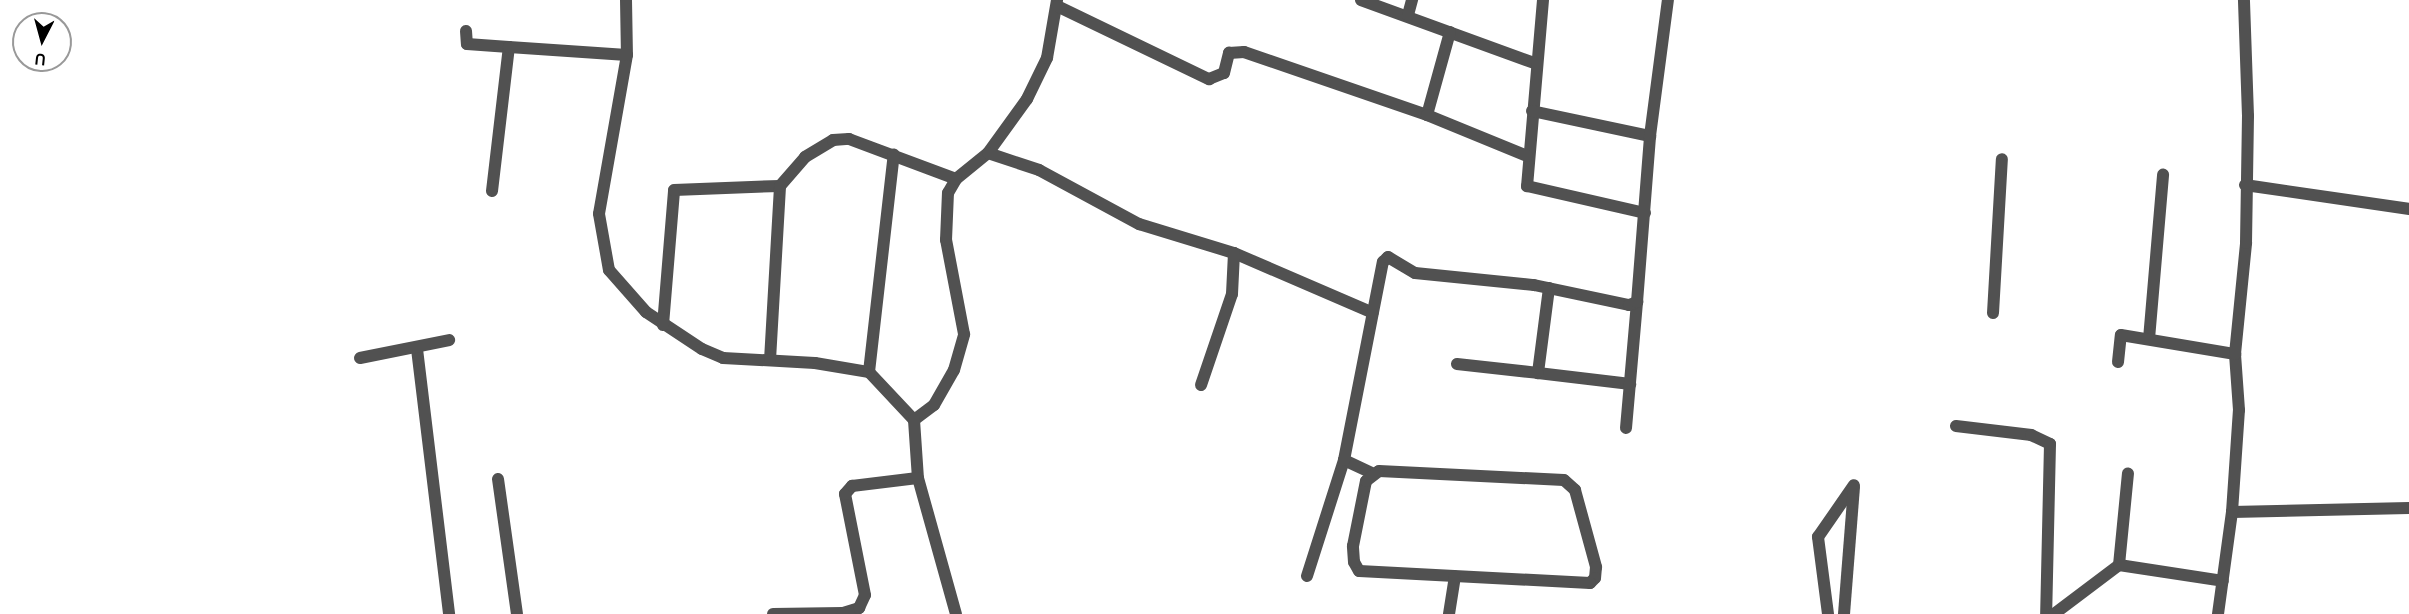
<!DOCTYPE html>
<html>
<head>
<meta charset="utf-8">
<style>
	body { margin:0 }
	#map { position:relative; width:2409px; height:614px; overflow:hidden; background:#fff; font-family:Overpass,sans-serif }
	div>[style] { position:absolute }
	.minor>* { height:12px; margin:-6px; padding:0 6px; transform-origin:6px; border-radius:6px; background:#515151 }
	span { translate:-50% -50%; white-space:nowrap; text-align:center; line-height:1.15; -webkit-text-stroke:5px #fff; paint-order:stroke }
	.north { position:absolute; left:12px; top:12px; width:60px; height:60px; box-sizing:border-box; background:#fff; border:2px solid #999; border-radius:50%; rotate:186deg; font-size:16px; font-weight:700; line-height:24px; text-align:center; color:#000 }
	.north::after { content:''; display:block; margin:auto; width:21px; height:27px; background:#000; clip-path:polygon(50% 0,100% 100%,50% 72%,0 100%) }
</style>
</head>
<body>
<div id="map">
	<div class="minor">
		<i style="left:626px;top:0;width:55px;rotate:89deg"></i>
		<i style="left:627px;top:55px;width:161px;rotate:100deg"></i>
		<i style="left:599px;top:214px;width:57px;rotate:79.9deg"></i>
		<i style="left:609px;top:270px;width:56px;rotate:48.6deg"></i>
		<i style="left:646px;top:312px;width:67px;rotate:33.5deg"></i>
		<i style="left:702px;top:349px;width:23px;rotate:23deg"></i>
		<i style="left:723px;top:358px;width:92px;rotate:3.1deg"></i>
		<i style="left:815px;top:363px;width:55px;rotate:9.5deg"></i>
		<i style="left:869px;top:372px;width:66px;rotate:46.8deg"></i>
		<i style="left:914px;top:420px;width:25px;rotate:-37deg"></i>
		<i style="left:934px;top:405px;width:40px;rotate:-60.3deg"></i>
		<i style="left:954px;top:370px;width:37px;rotate:-74deg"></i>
		<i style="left:964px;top:334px;width:96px;rotate:-100.8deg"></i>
		<i style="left:946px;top:240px;width:47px;rotate:-87.6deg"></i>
		<i style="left:948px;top:193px;width:16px;rotate:-60deg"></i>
		<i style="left:956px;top:179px;width:41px;rotate:-39.1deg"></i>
		<i style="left:988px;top:153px;width:67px;rotate:-54.2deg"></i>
		<i style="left:1027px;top:99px;width:46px;rotate:-64deg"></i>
		<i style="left:1047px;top:58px;width:59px;rotate:-80.2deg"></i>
		<i style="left:1361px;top:0;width:187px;rotate:20deg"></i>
		<i style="left:1543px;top:0;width:187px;rotate:94.9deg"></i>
		<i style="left:1527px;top:186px;width:121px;rotate:12.9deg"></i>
		<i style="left:1057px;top:6px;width:169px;rotate:25.7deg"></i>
		<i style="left:1209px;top:79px;width:16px;rotate:-22deg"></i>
		<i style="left:1224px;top:73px;width:21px;rotate:-76deg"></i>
		<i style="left:1229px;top:53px;width:15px;rotate:-4deg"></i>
		<i style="left:1244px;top:52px;width:194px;rotate:19deg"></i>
		<i style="left:1427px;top:115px;width:86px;rotate:-74.5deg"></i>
		<i style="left:1408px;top:15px;width:16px;rotate:-75deg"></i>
		<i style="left:466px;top:31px;width:13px;rotate:86deg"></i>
		<i style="left:467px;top:44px;width:42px;rotate:4.1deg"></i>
		<i style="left:1532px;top:111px;width:121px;rotate:12deg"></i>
		<i style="left:1427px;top:115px;width:108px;rotate:22.3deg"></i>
		<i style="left:988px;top:153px;width:54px;rotate:18.4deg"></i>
		<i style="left:1039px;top:170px;width:114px;rotate:28.4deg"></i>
		<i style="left:1139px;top:224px;width:99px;rotate:17deg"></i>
		<i style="left:1234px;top:253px;width:151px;rotate:23.3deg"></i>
		<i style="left:2245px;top:185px;width:166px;rotate:8.3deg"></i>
		<i style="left:492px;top:191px;width:145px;rotate:-83.3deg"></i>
		<i style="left:509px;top:47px;width:118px;rotate:3.9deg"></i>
		<i style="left:1549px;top:288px;width:86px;rotate:97.4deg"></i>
		<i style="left:1538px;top:373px;width:93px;rotate:6.8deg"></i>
		<i style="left:1993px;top:313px;width:154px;rotate:-86.7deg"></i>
		<i style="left:663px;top:325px;width:135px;rotate:-85.3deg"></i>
		<i style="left:674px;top:190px;width:106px;rotate:-2.2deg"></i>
		<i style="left:2149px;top:339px;width:165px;rotate:-85.1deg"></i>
		<i style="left:417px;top:349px;width:267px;rotate:83.1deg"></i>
		<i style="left:360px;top:358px;width:91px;rotate:-11.4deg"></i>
		<i style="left:770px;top:360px;width:174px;rotate:-86.7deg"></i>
		<i style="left:780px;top:186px;width:38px;rotate:-49deg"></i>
		<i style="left:805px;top:157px;width:33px;rotate:-31deg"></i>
		<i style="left:833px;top:140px;width:16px;rotate:-4deg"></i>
		<i style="left:849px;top:139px;width:114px;rotate:20.5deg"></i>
		<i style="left:2118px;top:362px;width:27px;rotate:-84deg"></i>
		<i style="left:2121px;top:335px;width:116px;rotate:9.5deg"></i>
		<i style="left:1457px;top:364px;width:81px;rotate:6.3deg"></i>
		<i style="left:869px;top:372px;width:219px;rotate:-83.5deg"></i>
		<i style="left:1201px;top:385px;width:96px;rotate:-71.2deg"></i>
		<i style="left:1232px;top:294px;width:41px;rotate:-87.2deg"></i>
		<i style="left:914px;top:420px;width:58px;rotate:86.1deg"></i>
		<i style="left:918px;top:478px;width:141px;rotate:74.4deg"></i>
		<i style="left:1956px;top:426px;width:76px;rotate:6.8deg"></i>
		<i style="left:2031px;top:435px;width:21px;rotate:25deg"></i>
		<i style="left:2050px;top:444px;width:170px;rotate:91.3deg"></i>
		<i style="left:1626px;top:428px;width:126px;rotate:-85deg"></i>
		<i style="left:1344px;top:460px;width:31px;rotate:25deg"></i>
		<i style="left:1379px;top:471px;width:185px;rotate:2.8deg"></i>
		<i style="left:1564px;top:480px;width:15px;rotate:42deg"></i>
		<i style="left:1575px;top:490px;width:80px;rotate:74.7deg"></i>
		<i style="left:1596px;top:567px;width:11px;rotate:95deg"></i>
		<i style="left:1595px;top:578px;width:7px;rotate:135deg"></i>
		<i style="left:1590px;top:583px;width:231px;rotate:-177deg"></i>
		<i style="left:1359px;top:571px;width:10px;rotate:-119deg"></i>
		<i style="left:1354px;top:562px;width:16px;rotate:-94deg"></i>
		<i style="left:1353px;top:546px;width:66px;rotate:-78.7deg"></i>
		<i style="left:1366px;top:481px;width:16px;rotate:-38deg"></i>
		<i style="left:498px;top:479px;width:136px;rotate:82deg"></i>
		<i style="left:2232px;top:512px;width:177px;rotate:-1.3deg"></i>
		<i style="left:2119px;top:565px;width:92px;rotate:-84.4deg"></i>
		<i style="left:1307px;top:576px;width:122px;rotate:-72.3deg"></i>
		<i style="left:1344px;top:460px;width:202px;rotate:-78.9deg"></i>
		<i style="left:1383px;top:262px;width:7px;rotate:-45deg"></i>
		<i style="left:1388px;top:257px;width:31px;rotate:31deg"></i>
		<i style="left:1415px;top:273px;width:120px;rotate:5.8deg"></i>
		<i style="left:1534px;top:285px;width:97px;rotate:11.9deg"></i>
		<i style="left:1629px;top:305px;width:9px;rotate:-21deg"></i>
		<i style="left:1637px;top:302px;width:167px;rotate:-85.5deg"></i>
		<i style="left:1650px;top:136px;width:137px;rotate:-82.5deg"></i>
		<i style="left:773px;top:614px;width:70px;rotate:-0.8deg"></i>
		<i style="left:843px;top:613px;width:17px;rotate:-17deg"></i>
		<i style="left:859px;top:608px;width:14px;rotate:-65deg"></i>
		<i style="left:865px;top:595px;width:103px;rotate:-101.2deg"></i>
		<i style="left:845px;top:494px;width:11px;rotate:-49deg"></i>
		<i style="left:852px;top:486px;width:66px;rotate:-6.9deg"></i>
		<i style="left:1449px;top:614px;width:38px;rotate:-81deg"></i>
		<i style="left:1828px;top:614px;width:78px;rotate:-97.4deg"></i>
		<i style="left:1818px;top:537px;width:63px;rotate:-55.3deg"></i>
		<i style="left:1844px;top:614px;width:127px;rotate:-85.5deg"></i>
		<i style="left:2054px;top:614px;width:81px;rotate:-37deg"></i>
		<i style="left:2119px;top:565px;width:105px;rotate:8.7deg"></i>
		<i style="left:2218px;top:614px;width:103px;rotate:-82.2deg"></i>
		<i style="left:2232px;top:512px;width:102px;rotate:-86.1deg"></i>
		<i style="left:2239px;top:410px;width:56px;rotate:-94.1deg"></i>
		<i style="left:2235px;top:354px;width:112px;rotate:-84.3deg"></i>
		<i style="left:2246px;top:243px;width:127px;rotate:-89.1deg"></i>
		<i style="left:2248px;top:116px;width:116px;rotate:-92deg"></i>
	</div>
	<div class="north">U</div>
</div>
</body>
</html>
